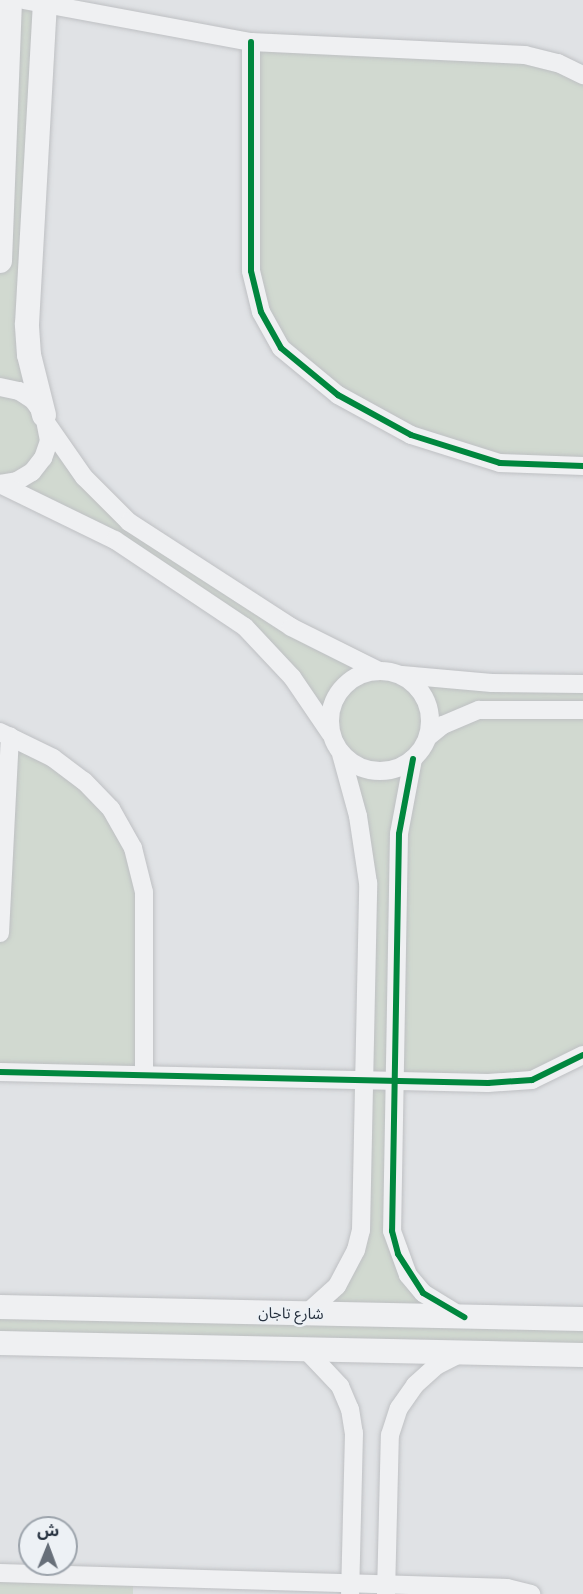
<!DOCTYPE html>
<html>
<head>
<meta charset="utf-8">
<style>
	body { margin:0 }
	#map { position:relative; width:583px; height:1594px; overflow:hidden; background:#e0e2e5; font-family:Lato,"Noto Sans Arabic",sans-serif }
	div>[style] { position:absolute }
	.green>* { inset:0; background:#d1d9d0 }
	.roads { filter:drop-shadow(0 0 2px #bec0c3) drop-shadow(0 0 2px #bec0c3) }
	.minor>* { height:18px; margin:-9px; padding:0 9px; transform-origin:9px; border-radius:9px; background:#eff0f2 }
	.minor>.ring { margin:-9px; padding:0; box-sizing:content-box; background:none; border:18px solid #eff0f2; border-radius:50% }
	.tertiary>* { height:24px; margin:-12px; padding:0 12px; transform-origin:12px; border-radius:12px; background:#eff0f2 }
	.cycleway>* { height:6px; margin:-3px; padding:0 3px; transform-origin:3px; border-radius:3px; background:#00873e }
	span { translate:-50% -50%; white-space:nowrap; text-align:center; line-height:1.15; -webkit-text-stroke:5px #edf1f5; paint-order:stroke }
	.street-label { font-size:15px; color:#26313f }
	.north { position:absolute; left:18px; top:1516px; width:60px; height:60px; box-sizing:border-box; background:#edf1f5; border:2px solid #9da4ac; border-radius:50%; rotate:1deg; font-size:16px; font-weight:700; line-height:24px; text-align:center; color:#26313f }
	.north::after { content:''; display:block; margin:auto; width:21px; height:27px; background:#676f79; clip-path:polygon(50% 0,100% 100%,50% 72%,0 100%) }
</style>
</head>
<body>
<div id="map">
	<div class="green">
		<i style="clip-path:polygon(0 0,44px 5px,28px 293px,47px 424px,129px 522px,379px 671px,583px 684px,583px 1055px,532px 1080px,396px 1081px,398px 1254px,442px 1307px,583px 1319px,583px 1355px,0 1343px,0 1307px,307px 1313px,356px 1250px,368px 883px,341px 754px,330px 733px,270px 651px,129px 550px,0 484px)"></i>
		<i style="clip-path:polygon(251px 42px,494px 55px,583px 75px,583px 466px,455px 451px,309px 373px,261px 312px)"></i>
		<i style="clip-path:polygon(10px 736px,84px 781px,133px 848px,144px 1075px,0 1072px,0 933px)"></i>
		<i style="clip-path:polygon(0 1573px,133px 1577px,133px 1594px,0 1594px)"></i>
	</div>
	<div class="roads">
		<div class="minor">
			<i style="left:24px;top:0;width:231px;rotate:10.5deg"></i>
			<i style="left:251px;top:42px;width:274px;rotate:2.7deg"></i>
			<i style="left:525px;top:55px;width:34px;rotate:14deg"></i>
			<i style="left:558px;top:63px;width:28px;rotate:26deg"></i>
			<i style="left:251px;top:42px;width:229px;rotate:90deg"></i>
			<i style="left:251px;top:271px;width:42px;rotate:76.3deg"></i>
			<i style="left:261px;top:312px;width:41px;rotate:60.9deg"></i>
			<i style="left:281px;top:348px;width:74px;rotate:39.5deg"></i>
			<i style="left:338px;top:395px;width:83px;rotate:28.7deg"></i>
			<i style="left:411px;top:435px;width:93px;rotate:17.5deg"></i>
			<i style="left:500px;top:463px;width:83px;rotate:2.1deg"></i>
			<i style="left:0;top:387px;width:19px;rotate:12deg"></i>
			<i style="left:19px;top:391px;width:17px;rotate:33deg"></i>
			<i style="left:33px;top:400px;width:19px;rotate:54deg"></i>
			<i style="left:44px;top:415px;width:26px;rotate:79deg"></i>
			<i style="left:49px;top:441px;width:18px;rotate:109deg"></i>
			<i style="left:43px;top:458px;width:18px;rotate:128deg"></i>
			<i style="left:32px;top:472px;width:17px;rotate:149deg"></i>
			<i style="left:17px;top:481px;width:17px;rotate:170deg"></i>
			<i style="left:47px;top:424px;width:65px;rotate:55.1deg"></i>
			<i style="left:84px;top:477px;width:64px;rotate:45deg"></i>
			<i style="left:129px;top:522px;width:193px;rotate:32.9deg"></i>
			<i style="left:291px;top:627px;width:98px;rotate:26.6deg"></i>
			<i style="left:0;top:484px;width:128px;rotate:26deg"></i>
			<i style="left:115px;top:540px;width:156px;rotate:33.8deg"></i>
			<i style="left:245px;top:627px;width:69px;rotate:46.8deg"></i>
			<i style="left:292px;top:677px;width:68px;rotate:55.8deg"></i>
			<i class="ring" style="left:330px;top:671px;width:82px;height:82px"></i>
			<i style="left:402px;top:675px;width:90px;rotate:5.1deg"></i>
			<i style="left:492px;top:683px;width:91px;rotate:0.6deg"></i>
			<i style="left:0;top:732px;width:59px;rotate:26.1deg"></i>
			<i style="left:53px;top:758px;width:39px;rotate:37deg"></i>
			<i style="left:84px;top:781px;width:39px;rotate:46deg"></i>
			<i style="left:111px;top:809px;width:45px;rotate:60.6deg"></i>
			<i style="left:133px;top:848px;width:45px;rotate:76deg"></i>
			<i style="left:144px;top:892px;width:183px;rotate:90deg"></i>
			<i style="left:428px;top:737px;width:19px;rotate:-39deg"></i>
			<i style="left:443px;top:725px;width:39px;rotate:-23deg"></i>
			<i style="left:479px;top:710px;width:104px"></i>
			<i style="left:413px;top:759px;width:76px;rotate:100.6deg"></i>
			<i style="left:399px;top:834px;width:397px;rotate:91deg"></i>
			<i style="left:392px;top:1231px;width:47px;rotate:70deg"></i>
			<i style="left:408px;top:1275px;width:23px;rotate:50deg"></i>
			<i style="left:423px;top:1293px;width:42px;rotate:31.4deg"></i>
			<i style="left:0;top:933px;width:197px;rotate:-87.1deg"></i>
			<i style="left:0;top:1072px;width:488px;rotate:1.3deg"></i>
			<i style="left:488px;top:1083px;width:44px;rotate:-3.9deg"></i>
			<i style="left:532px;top:1080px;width:57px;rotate:-26.1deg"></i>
			<i style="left:307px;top:1313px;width:40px;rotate:-42deg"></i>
			<i style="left:337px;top:1286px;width:41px;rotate:-62.2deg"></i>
			<i style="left:356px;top:1250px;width:21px;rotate:-76deg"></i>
			<i style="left:361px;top:1230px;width:347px;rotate:-88.8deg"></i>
			<i style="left:368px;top:883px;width:68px;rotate:-98.5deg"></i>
			<i style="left:358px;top:816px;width:64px;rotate:-105.3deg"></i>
			<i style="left:306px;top:1350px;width:50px;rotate:46.6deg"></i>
			<i style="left:340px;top:1386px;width:25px;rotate:67deg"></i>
			<i style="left:350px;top:1409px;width:24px;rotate:81deg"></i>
			<i style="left:354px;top:1433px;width:161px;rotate:91.4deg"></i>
			<i style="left:0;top:1573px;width:507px;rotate:1.69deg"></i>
			<i style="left:507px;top:1588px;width:25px;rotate:14deg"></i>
			<i style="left:386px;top:1594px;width:159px;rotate:-88.6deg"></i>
			<i style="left:390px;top:1435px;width:28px;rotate:-72deg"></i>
			<i style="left:399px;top:1408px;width:28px;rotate:-55deg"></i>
			<i style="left:415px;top:1385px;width:28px;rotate:-42deg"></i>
			<i style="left:436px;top:1366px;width:28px;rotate:-27deg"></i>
		</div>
		<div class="tertiary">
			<i style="left:0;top:261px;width:261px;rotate:-87.8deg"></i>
			<i style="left:44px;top:415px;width:62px;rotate:-104deg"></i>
			<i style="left:29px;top:355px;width:31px;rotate:-94deg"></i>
			<i style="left:27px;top:324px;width:324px;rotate:-86.8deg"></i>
			<i style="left:0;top:1307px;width:583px;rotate:1.18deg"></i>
			<i style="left:0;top:1343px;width:583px;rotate:1.18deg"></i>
		</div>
	</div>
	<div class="cycleway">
		<i style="left:251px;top:42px;width:229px;rotate:90deg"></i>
		<i style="left:251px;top:271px;width:42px;rotate:76.3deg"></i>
		<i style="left:261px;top:312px;width:41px;rotate:60.9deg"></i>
		<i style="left:281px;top:348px;width:74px;rotate:39.5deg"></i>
		<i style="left:338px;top:395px;width:83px;rotate:28.7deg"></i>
		<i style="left:411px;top:435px;width:93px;rotate:17.5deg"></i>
		<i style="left:500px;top:463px;width:83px;rotate:2.1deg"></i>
		<i style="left:413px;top:759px;width:76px;rotate:100.6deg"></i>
		<i style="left:399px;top:834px;width:397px;rotate:91deg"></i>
		<i style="left:392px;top:1231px;width:24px;rotate:75deg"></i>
		<i style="left:398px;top:1254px;width:46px;rotate:57.3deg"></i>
		<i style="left:423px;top:1293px;width:48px;rotate:30.3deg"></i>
		<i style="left:0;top:1072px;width:488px;rotate:1.3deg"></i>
		<i style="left:488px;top:1083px;width:44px;rotate:-3.9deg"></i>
		<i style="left:532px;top:1080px;width:57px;rotate:-26.1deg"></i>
	</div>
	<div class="street-label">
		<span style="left:291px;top:1313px;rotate:1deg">شارع تاجان</span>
	</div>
	<div class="north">ش</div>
</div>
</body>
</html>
